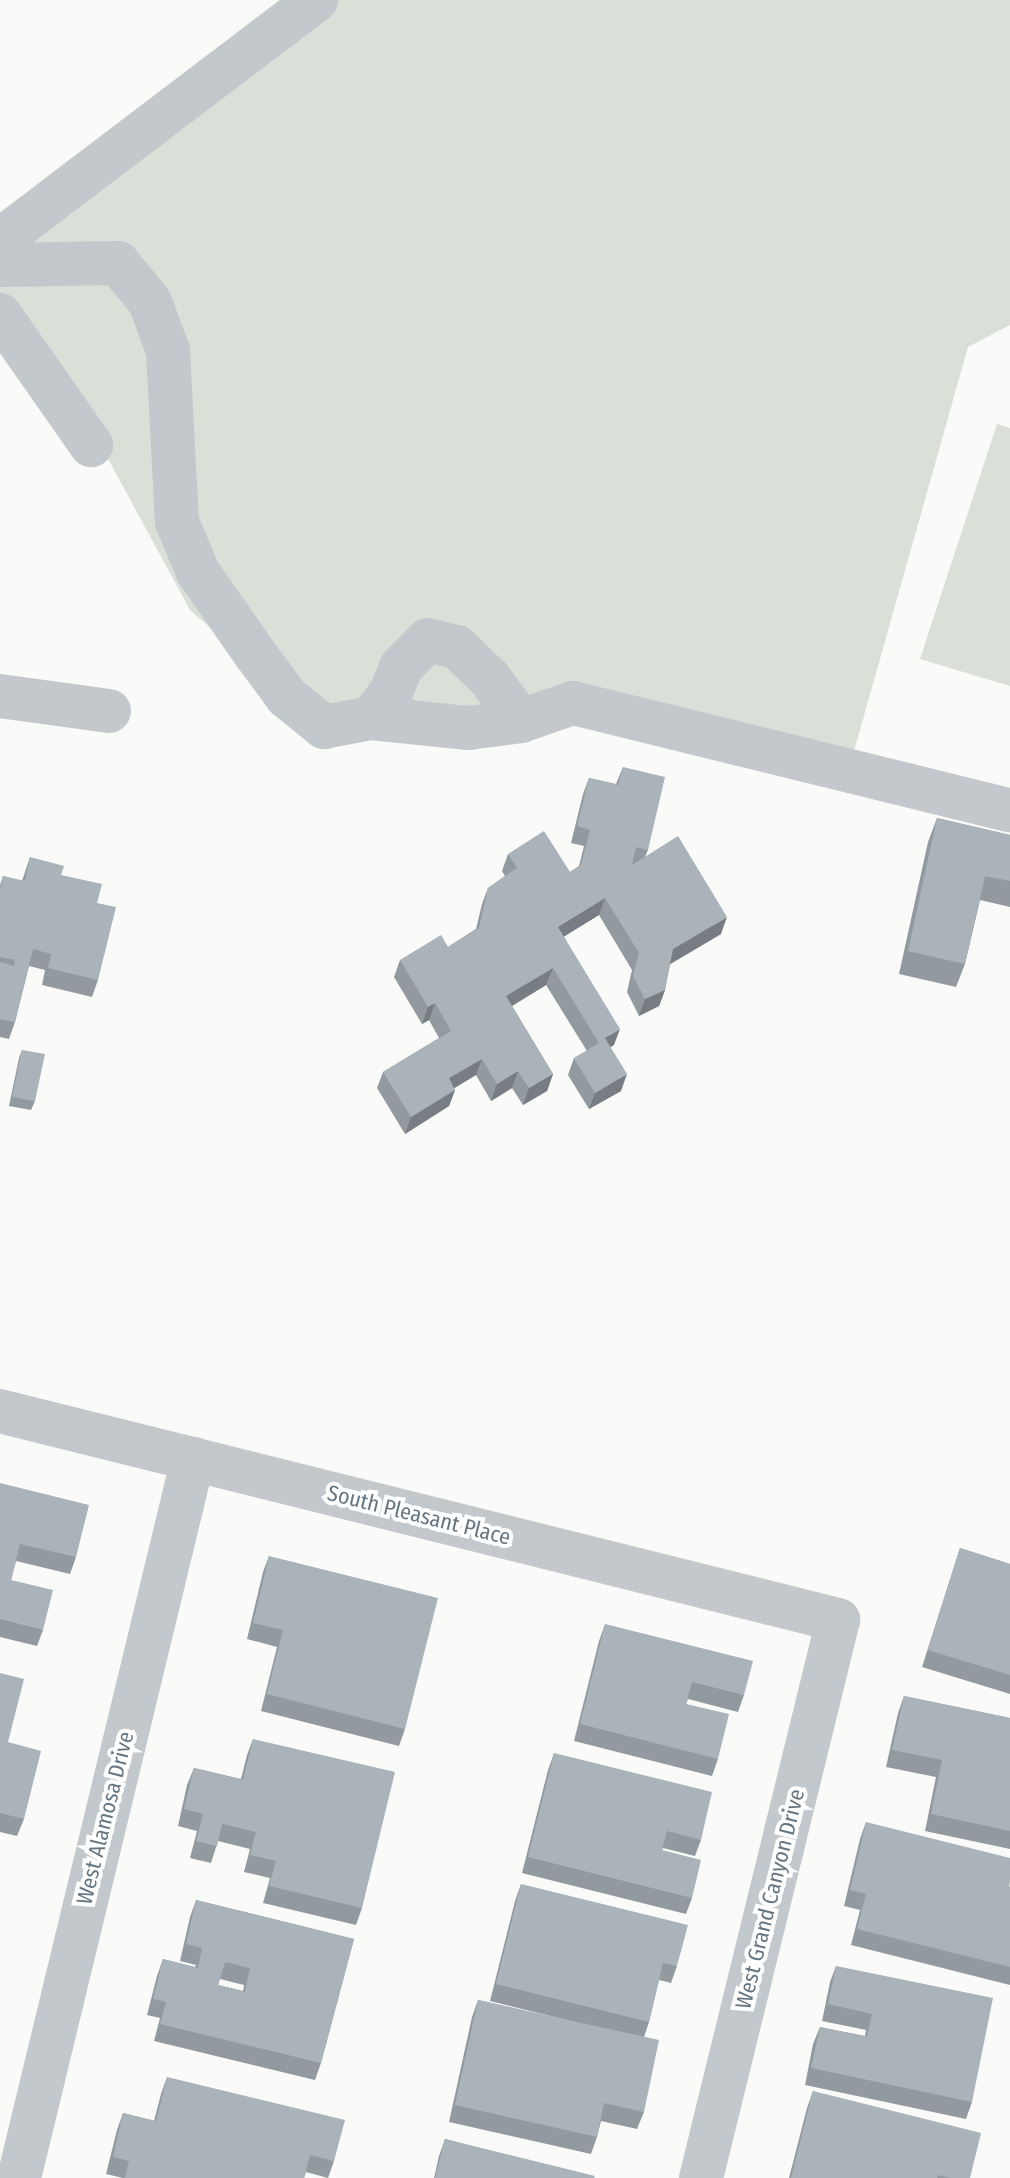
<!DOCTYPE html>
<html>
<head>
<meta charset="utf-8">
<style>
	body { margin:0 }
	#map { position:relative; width:1010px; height:2178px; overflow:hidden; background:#fafaf8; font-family:"Fira Sans Condensed",sans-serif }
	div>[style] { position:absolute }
	.green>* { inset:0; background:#dadfd7 }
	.street>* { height:44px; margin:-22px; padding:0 22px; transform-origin:22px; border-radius:22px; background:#c3c8cc }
	.wall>* { inset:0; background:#929a9f }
	.shaded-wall>* { inset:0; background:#777d82 }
	.building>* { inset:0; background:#aab3b9 }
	span { translate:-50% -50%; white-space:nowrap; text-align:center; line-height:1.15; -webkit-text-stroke:8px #fff; paint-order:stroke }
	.street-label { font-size:22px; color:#657683 }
</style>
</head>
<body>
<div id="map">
	<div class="green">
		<i style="clip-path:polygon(316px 0,1010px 0,1010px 325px,968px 347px,849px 769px,573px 703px,324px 727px,190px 610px,100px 444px,0 301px,0 233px)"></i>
		<i style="clip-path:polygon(997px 424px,1010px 428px,1010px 686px,920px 659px)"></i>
	</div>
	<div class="street">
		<i style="left:0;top:240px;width:397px;rotate:-37.2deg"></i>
		<i style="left:0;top:265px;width:118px;rotate:-1deg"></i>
		<i style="left:118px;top:263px;width:50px;rotate:50.6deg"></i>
		<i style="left:150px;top:302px;width:52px;rotate:69.8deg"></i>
		<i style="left:168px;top:351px;width:171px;rotate:87deg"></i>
		<i style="left:177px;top:522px;width:54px;rotate:67.2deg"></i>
		<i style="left:198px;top:572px;width:101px;rotate:55.1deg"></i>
		<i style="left:256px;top:655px;width:52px;rotate:53.6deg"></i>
		<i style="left:287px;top:697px;width:48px;rotate:39deg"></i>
		<i style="left:324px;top:727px;width:48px;rotate:-10.8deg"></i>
		<i style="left:371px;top:718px;width:98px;rotate:5.9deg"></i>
		<i style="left:468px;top:728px;width:53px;rotate:-7.5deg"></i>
		<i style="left:521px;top:721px;width:55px;rotate:-19.1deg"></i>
		<i style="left:573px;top:703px;width:450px;rotate:13.8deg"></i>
		<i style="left:0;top:315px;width:159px;rotate:55deg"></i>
		<i style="left:0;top:696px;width:110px;rotate:7.8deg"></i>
		<i style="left:371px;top:718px;width:33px;rotate:-52deg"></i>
		<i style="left:391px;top:692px;width:27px;rotate:-68deg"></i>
		<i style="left:401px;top:667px;width:38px;rotate:-45deg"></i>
		<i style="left:428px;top:640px;width:30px;rotate:14deg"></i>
		<i style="left:457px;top:647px;width:46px;rotate:44.1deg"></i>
		<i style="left:490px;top:679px;width:52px;rotate:53.6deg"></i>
		<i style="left:0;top:1411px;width:864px;rotate:14deg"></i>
		<i style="left:838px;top:1620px;width:575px;rotate:103.79deg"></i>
		<i style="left:19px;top:2178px;width:740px;rotate:-76.4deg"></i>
	</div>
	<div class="wall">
		<i style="clip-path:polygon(623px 767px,648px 850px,645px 857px,721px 934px,670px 964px,665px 990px,659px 1006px,639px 1016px,627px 992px,632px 970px,599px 915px,564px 936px,614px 1045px,610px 1047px,621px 1091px,589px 1109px,568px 1075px,574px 1058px,587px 1051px,546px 985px,512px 1006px,553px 1074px,547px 1091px,523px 1105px,512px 1088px,491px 1101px,476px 1075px,454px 1088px,455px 1090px,449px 1106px,405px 1134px,377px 1088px,383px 1072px,439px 1038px,429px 1020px,422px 1024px,394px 977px,400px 960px,448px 947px,476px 929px,482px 904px,488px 888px,505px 876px,502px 871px,508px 854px,570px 872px,579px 866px,584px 846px,571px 843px,583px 794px,589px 778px,616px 784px)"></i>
		<i style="clip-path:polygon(937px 818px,1010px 835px,1010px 907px,980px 900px,965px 964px,956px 987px,899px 974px,928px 842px)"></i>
		<i style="clip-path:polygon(30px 857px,61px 875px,97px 903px,98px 980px,92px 997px,42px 985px,45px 970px,29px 966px,15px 1022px,9px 1039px,0 1037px,0 885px,3px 876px,22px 881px)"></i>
		<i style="clip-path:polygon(22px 1050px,35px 1101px,31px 1110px,9px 1106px,19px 1058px)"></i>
		<i style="clip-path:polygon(0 1483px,76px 1557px,70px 1574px,16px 1561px,11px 1580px,43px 1630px,37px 1646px,0 1637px)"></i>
		<i style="clip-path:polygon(960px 1548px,1010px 1564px,1010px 1694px,922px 1667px)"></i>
		<i style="clip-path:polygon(269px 1556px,405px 1729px,399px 1746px,261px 1711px,277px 1647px,247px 1639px,263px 1572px)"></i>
		<i style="clip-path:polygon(605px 1624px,744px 1695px,738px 1712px,688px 1699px,686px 1704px,718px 1759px,712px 1776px,574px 1741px,599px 1641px)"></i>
		<i style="clip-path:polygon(0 1673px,8px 1742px,24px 1819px,17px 1836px,0 1832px)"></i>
		<i style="clip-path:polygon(904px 1696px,1010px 1718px,1010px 1849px,925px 1831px,936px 1777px,886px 1767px,898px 1713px)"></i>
		<i style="clip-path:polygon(253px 1739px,362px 1908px,356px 1925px,263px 1903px,270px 1878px,244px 1872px,250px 1849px,218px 1841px,211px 1863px,190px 1858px,197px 1831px,178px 1826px,187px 1785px,194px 1768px,241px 1779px,247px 1755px)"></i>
		<i style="clip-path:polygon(554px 1753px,701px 1840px,695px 1856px,663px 1848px,662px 1850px,692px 1898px,686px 1914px,522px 1873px,548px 1770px)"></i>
		<i style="clip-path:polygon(866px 1822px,1010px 1887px,1010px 1985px,851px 1945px,860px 1910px,844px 1906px,860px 1839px)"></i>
		<i style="clip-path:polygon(521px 1884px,677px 1966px,671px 1983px,659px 1980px,649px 2022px,644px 2037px,644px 2112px,637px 2129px,601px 2121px,597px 2137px,591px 2154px,449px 2122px,472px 2017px,478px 2000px,571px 2021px,490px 2001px,515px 1901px)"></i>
		<i style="clip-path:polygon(evenodd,196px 1900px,354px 1939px,321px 2063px,315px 2080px,154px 2041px,160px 2018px,147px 2015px,157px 1976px,163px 1959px,195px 1967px,196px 1965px,180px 1961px,190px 1917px,196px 1900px,220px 1979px,244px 1985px,243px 1991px,218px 1985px,220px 1979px)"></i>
		<i style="clip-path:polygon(836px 1966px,972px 2102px,966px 2119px,805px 2085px,813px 2044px,820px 2027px,865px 2036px,866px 2030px,822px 2021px,830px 1982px)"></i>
		<i style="clip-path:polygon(167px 2077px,334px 2161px,328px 2178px,306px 2172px,304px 2178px,123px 2178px,106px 2174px,117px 2130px,123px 2113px,154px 2121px,161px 2094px)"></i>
		<i style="clip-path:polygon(813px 2091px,970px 2178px,789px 2178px,807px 2108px)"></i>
		<i style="clip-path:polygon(445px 2139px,594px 2178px,434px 2178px,439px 2156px)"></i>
	</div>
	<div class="shaded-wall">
		<i style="clip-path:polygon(605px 898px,599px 915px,552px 944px,558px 927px)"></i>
		<i style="clip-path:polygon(727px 917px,721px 934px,667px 966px,673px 949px)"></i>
		<i style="clip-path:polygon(553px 968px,546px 985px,500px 1013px,506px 996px)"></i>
		<i style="clip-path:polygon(665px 990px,659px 1006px,639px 1016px,645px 999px)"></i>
		<i style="clip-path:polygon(435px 1003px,429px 1020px,422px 1024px,428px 1007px)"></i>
		<i style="clip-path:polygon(620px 1029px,614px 1045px,598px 1055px,605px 1038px)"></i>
		<i style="clip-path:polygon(482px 1059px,476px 1075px,443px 1095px,449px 1078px)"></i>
		<i style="clip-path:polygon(518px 1071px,512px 1088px,491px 1101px,497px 1084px)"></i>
		<i style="clip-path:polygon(553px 1074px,547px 1091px,523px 1105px,529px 1088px)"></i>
		<i style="clip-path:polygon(627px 1074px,621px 1091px,589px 1109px,595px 1093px)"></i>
		<i style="clip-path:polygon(455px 1090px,449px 1106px,405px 1134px,411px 1117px)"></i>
	</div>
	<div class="building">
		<i style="clip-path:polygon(623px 767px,665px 777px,648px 850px,636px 847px,632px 865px,678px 836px,727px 917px,673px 949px,665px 990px,645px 999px,633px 976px,639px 953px,605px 898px,558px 927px,620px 1029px,605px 1038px,627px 1074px,595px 1093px,574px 1058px,599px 1043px,553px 968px,506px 996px,553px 1074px,529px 1088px,518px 1071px,497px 1084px,482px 1059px,449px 1078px,455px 1090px,411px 1117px,383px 1072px,451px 1031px,435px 1003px,428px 1007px,400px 960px,441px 935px,448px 947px,479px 928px,488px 888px,517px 868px,508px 854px,544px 831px,570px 872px,581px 865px,590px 830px,577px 826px,589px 778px,618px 785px)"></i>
		<i style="clip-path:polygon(937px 818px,1010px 835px,1010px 881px,985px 876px,965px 964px,908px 951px)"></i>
		<i style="clip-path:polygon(30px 857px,64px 866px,61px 875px,102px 884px,97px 903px,116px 907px,98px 980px,48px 968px,51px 954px,33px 949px,15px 1022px,0 1019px,0 962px,14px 966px,15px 960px,0 957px,0 889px,3px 876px,25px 881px)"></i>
		<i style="clip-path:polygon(22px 1050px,45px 1054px,35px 1101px,12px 1097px)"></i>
		<i style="clip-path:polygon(0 1483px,89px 1505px,76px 1557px,20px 1544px,11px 1580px,53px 1590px,43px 1630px,0 1619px)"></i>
		<i style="clip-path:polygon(960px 1548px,1010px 1564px,1010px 1675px,928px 1650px)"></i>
		<i style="clip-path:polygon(269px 1556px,438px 1598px,405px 1729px,267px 1694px,283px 1630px,253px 1623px)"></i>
		<i style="clip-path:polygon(605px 1624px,753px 1661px,744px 1695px,692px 1682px,686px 1704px,729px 1714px,718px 1759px,580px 1724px)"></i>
		<i style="clip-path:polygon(0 1673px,24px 1679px,8px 1742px,41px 1751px,24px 1819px,0 1813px)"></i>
		<i style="clip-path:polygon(904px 1696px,1010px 1718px,1010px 1831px,931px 1814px,942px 1760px,892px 1750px)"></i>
		<i style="clip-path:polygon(253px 1739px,395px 1772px,362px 1908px,269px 1886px,276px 1861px,250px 1855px,256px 1832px,222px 1824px,217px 1846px,196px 1841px,203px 1814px,184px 1809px,194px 1768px,243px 1780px)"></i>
		<i style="clip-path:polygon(554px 1753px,712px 1792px,701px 1840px,667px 1831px,662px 1850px,701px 1860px,692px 1898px,528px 1857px)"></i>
		<i style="clip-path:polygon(866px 1822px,1010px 1858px,1010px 1881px,1009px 1887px,1010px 1887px,1010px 1967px,857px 1929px,866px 1894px,850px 1890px)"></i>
		<i style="clip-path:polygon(521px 1884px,688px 1925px,677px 1966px,663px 1963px,649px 2022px,496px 1984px)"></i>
		<i style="clip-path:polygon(evenodd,196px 1900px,354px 1939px,321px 2063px,160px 2024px,166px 2002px,153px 1999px,163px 1959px,198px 1968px,202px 1948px,186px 1944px,196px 1900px,225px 1962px,250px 1968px,245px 1992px,218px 1985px,225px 1962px)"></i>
		<i style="clip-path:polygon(836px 1966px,993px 1998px,972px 2102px,811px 2068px,820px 2027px,867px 2037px,872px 2014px,828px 2004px)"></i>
		<i style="clip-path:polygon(478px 2000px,659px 2040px,644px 2112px,604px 2103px,597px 2137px,455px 2105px)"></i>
		<i style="clip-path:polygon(167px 2077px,345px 2120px,334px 2161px,310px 2155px,304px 2178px,125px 2178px,129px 2161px,113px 2157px,123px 2113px,156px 2121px)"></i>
		<i style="clip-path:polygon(813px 2091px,981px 2133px,970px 2178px,950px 2178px,938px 2175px,937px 2178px,791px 2178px)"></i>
		<i style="clip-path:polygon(445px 2139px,595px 2176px,594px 2178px,435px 2178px)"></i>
	</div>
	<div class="street-label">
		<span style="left:419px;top:1515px;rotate:14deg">South Pleasant Place</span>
		<span style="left:105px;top:1818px;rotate:-76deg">West Alamosa Drive</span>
		<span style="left:770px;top:1899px;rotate:-76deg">West Grand Canyon Drive</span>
	</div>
</div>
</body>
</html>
